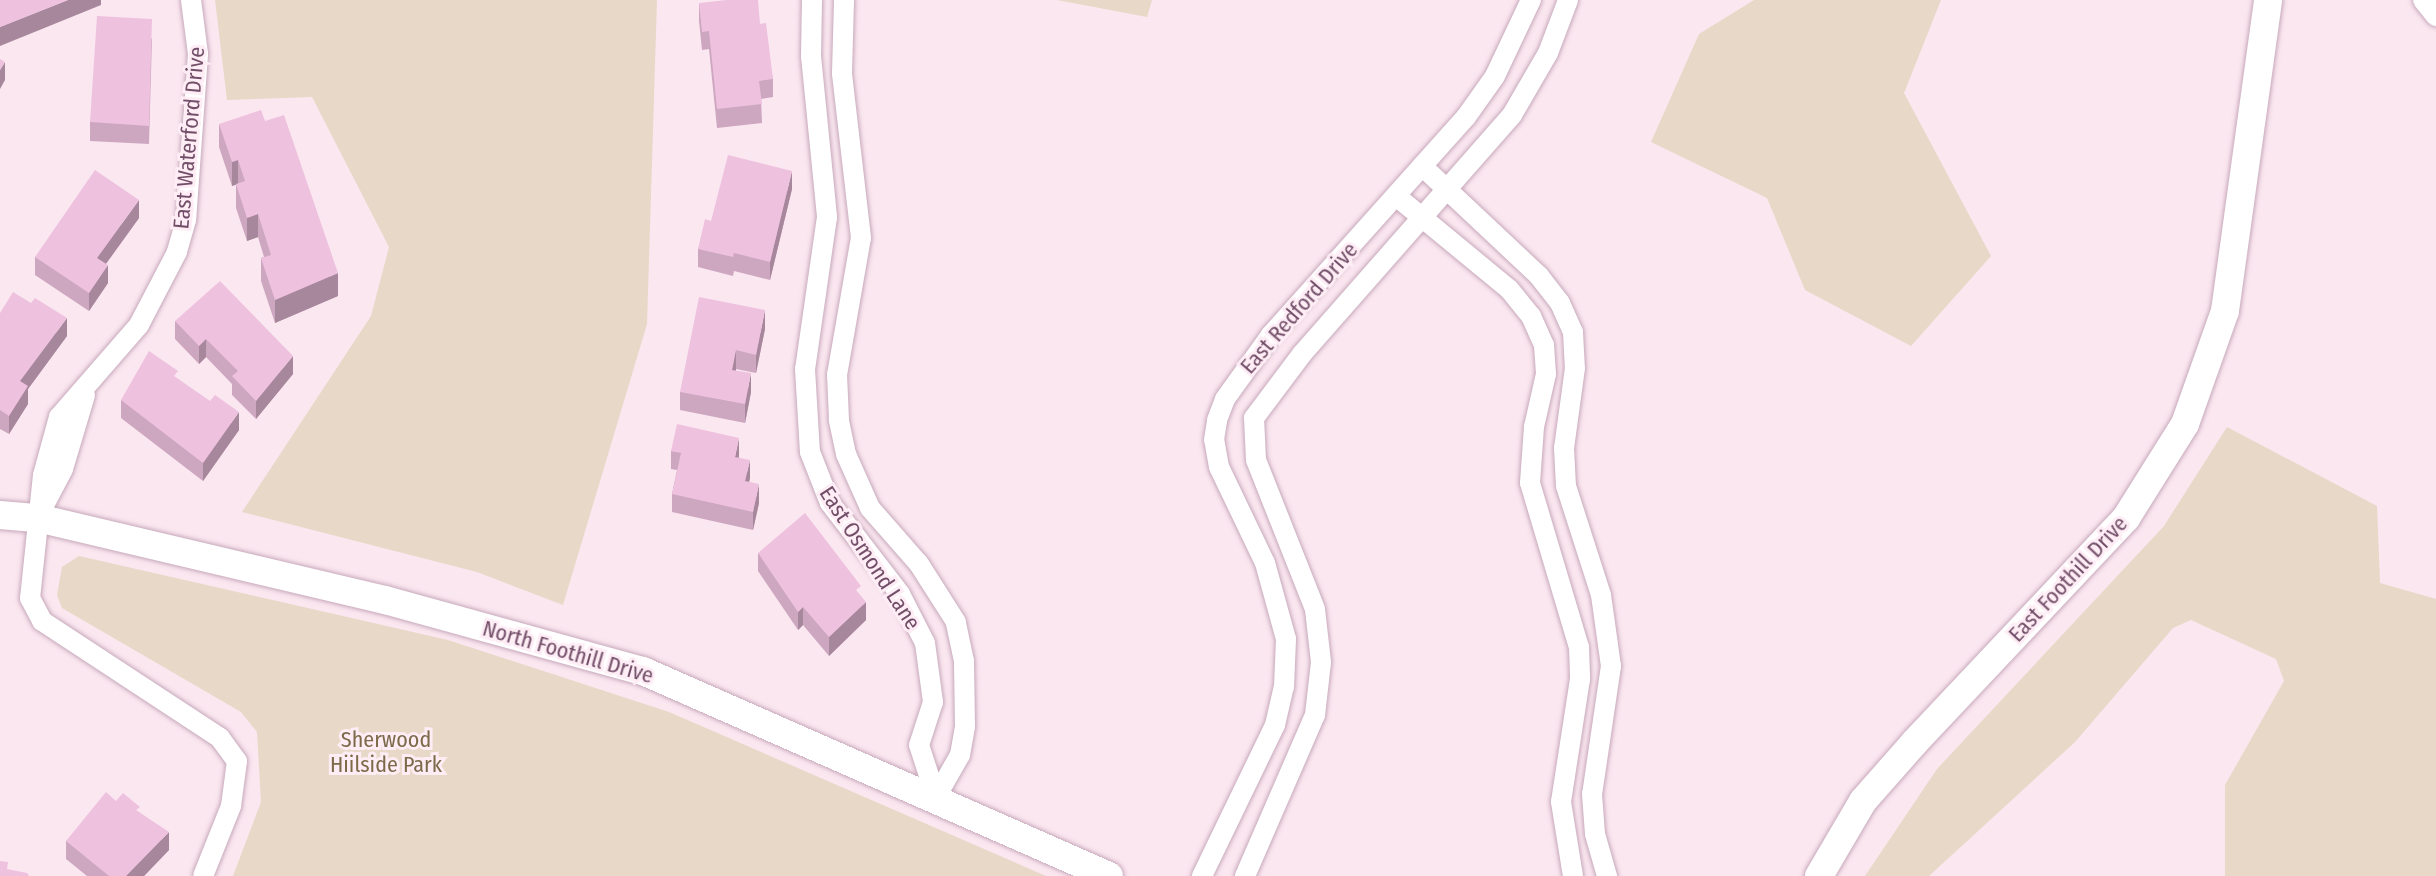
<!DOCTYPE html>
<html>
<head>
<meta charset="utf-8">
<style>
	body { margin:0 }
	#map { position:relative; width:2436px; height:876px; overflow:hidden; background:#fbe7f0; font-family:"Fira Sans Condensed",sans-serif }
	div>[style] { position:absolute }
	.green>* { inset:0; background:#e7d8c7 }
	.roads { filter:drop-shadow(0 0 2px #c7a9bb) drop-shadow(0 0 2px #c7a9bb) }
	.street>* { height:20px; margin:-10px; padding:0 10px; transform-origin:10px; border-radius:10px; background:#fff }
	.secondary>* { height:28px; margin:-14px; padding:0 14px; transform-origin:14px; border-radius:14px; background:#fff }
	.wall>* { inset:0; background:#cda6c0 }
	.shaded-wall>* { inset:0; background:#a7879c }
	.building>* { inset:0; background:#eec1df }
	span { translate:-50% -50%; white-space:nowrap; text-align:center; line-height:1.15; -webkit-text-stroke:6px #feedf5; paint-order:stroke }
	.street-label { font-size:22px; color:#724e68 }
	.park-label { font-size:22px; color:#7c6a49 }
</style>
</head>
<body>
<div id="map">
	<div class="green">
		<i style="clip-path:polygon(215px 0,657px 0,647px 324px,563px 605px,477px 572px,242px 512px,371px 316px,389px 247px,312px 97px,227px 100px)"></i>
		<i style="clip-path:polygon(1057px 0,1152px 0,1147px 17px)"></i>
		<i style="clip-path:polygon(1754px 0,1941px 0,1904px 93px,1991px 256px,1911px 346px,1805px 290px,1767px 198px,1651px 142px,1699px 34px)"></i>
		<i style="clip-path:polygon(2227px 427px,2377px 506px,2380px 583px,2436px 599px,2436px 876px,2225px 876px,2225px 785px,2284px 681px,2276px 659px,2191px 620px,2173px 628px,2075px 742px,1929px 876px,1865px 876px,1937px 769px,2164px 526px)"></i>
		<i style="clip-path:polygon(79px 556px,448px 640px,669px 712px,1046px 876px,233px 876px,261px 802px,257px 732px,241px 712px,62px 608px,57px 595px,62px 567px)"></i>
	</div>
	<div class="roads">
		<div class="street">
			<i style="left:191px;top:0;width:54px;rotate:82.6deg"></i>
			<i style="left:198px;top:54px;width:166px;rotate:94.1deg"></i>
			<i style="left:186px;top:220px;width:33px;rotate:106deg"></i>
			<i style="left:177px;top:252px;width:82px;rotate:117.5deg"></i>
			<i style="left:139px;top:325px;width:122px;rotate:131deg"></i>
			<i style="left:59px;top:417px;width:60px;rotate:105.4deg"></i>
			<i style="left:43px;top:475px;width:124px;rotate:96deg"></i>
			<i style="left:30px;top:598px;width:26px;rotate:62deg"></i>
			<i style="left:42px;top:621px;width:213px;rotate:33.3deg"></i>
			<i style="left:220px;top:738px;width:29px;rotate:54deg"></i>
			<i style="left:237px;top:761px;width:45px;rotate:97.6deg"></i>
			<i style="left:231px;top:806px;width:75px;rotate:111.8deg"></i>
			<i style="left:812px;top:0;width:56px;rotate:91deg"></i>
			<i style="left:811px;top:56px;width:162px;rotate:84.3deg"></i>
			<i style="left:827px;top:217px;width:154px;rotate:98.2deg"></i>
			<i style="left:805px;top:369px;width:83px;rotate:86.6deg"></i>
			<i style="left:810px;top:452px;width:55px;rotate:68.6deg"></i>
			<i style="left:830px;top:503px;width:115px;rotate:52.4deg"></i>
			<i style="left:900px;top:594px;width:55px;rotate:63deg"></i>
			<i style="left:925px;top:643px;width:60px;rotate:82.3deg"></i>
			<i style="left:933px;top:702px;width:45px;rotate:108deg"></i>
			<i style="left:919px;top:745px;width:55px;rotate:71.9deg"></i>
			<i style="left:936px;top:797px;width:48px;rotate:-60.3deg"></i>
			<i style="left:960px;top:755px;width:29px;rotate:-80deg"></i>
			<i style="left:965px;top:726px;width:65px;rotate:-90.9deg"></i>
			<i style="left:964px;top:661px;width:40px;rotate:-102deg"></i>
			<i style="left:956px;top:622px;width:69px;rotate:-122.5deg"></i>
			<i style="left:919px;top:564px;width:74px;rotate:-131.2deg"></i>
			<i style="left:870px;top:508px;width:59px;rotate:-114deg"></i>
			<i style="left:846px;top:454px;width:35px;rotate:-102deg"></i>
			<i style="left:839px;top:420px;width:45px;rotate:-92.5deg"></i>
			<i style="left:837px;top:375px;width:139px;rotate:-80.1deg"></i>
			<i style="left:861px;top:238px;width:166px;rotate:-96.6deg"></i>
			<i style="left:842px;top:73px;width:73px;rotate:-88.4deg"></i>
			<i style="left:2423px;top:0;width:21px;rotate:51deg"></i>
			<i style="left:1422px;top:166px;width:161px;rotate:43.2deg"></i>
			<i style="left:1539px;top:276px;width:34px;rotate:52deg"></i>
			<i style="left:1560px;top:303px;width:32px;rotate:66deg"></i>
			<i style="left:1573px;top:332px;width:36px;rotate:87deg"></i>
			<i style="left:1575px;top:368px;width:81px;rotate:97.8deg"></i>
			<i style="left:1564px;top:448px;width:38px;rotate:87deg"></i>
			<i style="left:1566px;top:486px;width:114px;rotate:72.2deg"></i>
			<i style="left:1601px;top:595px;width:72px;rotate:82deg"></i>
			<i style="left:1611px;top:666px;width:129px;rotate:98.4deg"></i>
			<i style="left:1592px;top:794px;width:40px;rotate:85.7deg"></i>
			<i style="left:1595px;top:834px;width:44px;rotate:74.1deg"></i>
			<i style="left:1396px;top:196px;width:146px;rotate:39.5deg"></i>
			<i style="left:1509px;top:289px;width:35px;rotate:51deg"></i>
			<i style="left:1531px;top:316px;width:32px;rotate:66deg"></i>
			<i style="left:1544px;top:345px;width:29px;rotate:86deg"></i>
			<i style="left:1546px;top:374px;width:54px;rotate:102.8deg"></i>
			<i style="left:1534px;top:427px;width:56px;rotate:94.1deg"></i>
			<i style="left:1530px;top:483px;width:171px;rotate:73.4deg"></i>
			<i style="left:1579px;top:647px;width:32px;rotate:88deg"></i>
			<i style="left:1580px;top:679px;width:124px;rotate:98.8deg"></i>
			<i style="left:1561px;top:802px;width:75px;rotate:80.8deg"></i>
			<i style="left:43px;top:507px;width:43px;rotate:-62.2deg"></i>
			<i style="left:63px;top:469px;width:77px;rotate:-73.4deg"></i>
			<i style="left:1202px;top:876px;width:168px;rotate:-64.2deg"></i>
			<i style="left:1275px;top:725px;width:39px;rotate:-77deg"></i>
			<i style="left:1284px;top:687px;width:48px;rotate:-87.6deg"></i>
			<i style="left:1286px;top:639px;width:79px;rotate:-105.4deg"></i>
			<i style="left:1265px;top:563px;width:106px;rotate:-115.6deg"></i>
			<i style="left:1219px;top:467px;width:27px;rotate:-100deg"></i>
			<i style="left:1214px;top:440px;width:20px;rotate:-81deg"></i>
			<i style="left:1217px;top:420px;width:22px;rotate:-69deg"></i>
			<i style="left:1225px;top:399px;width:79px;rotate:-54.3deg"></i>
			<i style="left:1271px;top:335px;width:292px;rotate:-48.2deg"></i>
			<i style="left:1466px;top:117px;width:50px;rotate:-54.7deg"></i>
			<i style="left:1495px;top:76px;width:84px;rotate:-64.7deg"></i>
			<i style="left:1245px;top:876px;width:176px;rotate:-66.5deg"></i>
			<i style="left:1315px;top:715px;width:53px;rotate:-83.5deg"></i>
			<i style="left:1321px;top:662px;width:53px;rotate:-96.5deg"></i>
			<i style="left:1315px;top:609px;width:160px;rotate:-111.6deg"></i>
			<i style="left:1256px;top:460px;width:42px;rotate:-92.7deg"></i>
			<i style="left:1254px;top:418px;width:80px;rotate:-53.1deg"></i>
			<i style="left:1302px;top:354px;width:318px;rotate:-48.7deg"></i>
			<i style="left:1512px;top:115px;width:72px;rotate:-59.9deg"></i>
			<i style="left:1548px;top:53px;width:57px;rotate:-69.3deg"></i>
		</div>
		<div class="secondary">
			<i style="left:0;top:515px;width:38px;rotate:5deg"></i>
			<i style="left:38px;top:518px;width:357px;rotate:13.3deg"></i>
			<i style="left:385px;top:600px;width:268px;rotate:15.4deg"></i>
			<i style="left:643px;top:671px;width:509px;rotate:23.75deg"></i>
			<i style="left:1819px;top:876px;width:87px;rotate:-59.6deg"></i>
			<i style="left:1863px;top:801px;width:79px;rotate:-48.6deg"></i>
			<i style="left:1915px;top:742px;width:308px;rotate:-46.7deg"></i>
			<i style="left:2126px;top:518px;width:111px;rotate:-57.9deg"></i>
			<i style="left:2185px;top:424px;width:120px;rotate:-70.5deg"></i>
			<i style="left:2225px;top:311px;width:314px;rotate:-82.1deg"></i>
		</div>
	</div>
	<div class="wall">
		<i style="clip-path:polygon(699px 3px,760px 24px,773px 79px,773px 97px,761px 99px,762px 123px,717px 128px,709px 49px,702px 50px,699px 21px)"></i>
		<i style="clip-path:polygon(152px 38px,149px 144px,90px 141px,90px 122px)"></i>
		<i style="clip-path:polygon(265px 121px,338px 296px,275px 323px,261px 281px,261px 258px,264px 257px,258px 237px,247px 241px,236px 208px,236px 184px,232px 186px,219px 147px,219px 124px)"></i>
		<i style="clip-path:polygon(792px 189px,770px 280px,734px 271px,733px 276px,698px 267px,698px 249px,711px 221px)"></i>
		<i style="clip-path:polygon(139px 218px,106px 264px,108px 283px,89px 311px,35px 275px,35px 257px)"></i>
		<i style="clip-path:polygon(0 313px,67px 336px,28px 389px,28px 404px,9px 434px,0 429px)"></i>
		<i style="clip-path:polygon(175px 321px,293px 374px,256px 419px,232px 395px,232px 384px,206px 357px,199px 364px,175px 339px)"></i>
		<i style="clip-path:polygon(765px 329px,756px 373px,736px 369px,736px 371px,751px 392px,745px 423px,680px 410px,680px 392px)"></i>
		<i style="clip-path:polygon(178px 379px,239px 430px,203px 481px,121px 418px,121px 400px)"></i>
		<i style="clip-path:polygon(671px 451px,739px 457px,750px 478px,749px 482px,759px 503px,753px 530px,672px 512px,672px 494px,677px 470px,671px 469px)"></i>
		<i style="clip-path:polygon(758px 553px,861px 596px,866px 620px,829px 656px,803px 625px,798px 630px,758px 571px)"></i>
		<i style="clip-path:polygon(116px 801px,140px 813px,169px 850px,144px 876px,87px 876px,66px 859px,66px 841px)"></i>
	</div>
	<div class="shaded-wall">
		<i style="clip-path:polygon(68px 0,101px 0,101px 5px,0 46px,0 27px)"></i>
		<i style="clip-path:polygon(5px 62px,5px 80px,0 89px,0 70px)"></i>
		<i style="clip-path:polygon(238px 160px,238px 184px,232px 186px,232px 162px)"></i>
		<i style="clip-path:polygon(792px 171px,792px 189px,770px 280px,770px 262px)"></i>
		<i style="clip-path:polygon(139px 200px,139px 218px,97px 276px,97px 258px)"></i>
		<i style="clip-path:polygon(258px 214px,258px 237px,247px 241px,247px 218px)"></i>
		<i style="clip-path:polygon(108px 265px,108px 283px,89px 311px,89px 293px)"></i>
		<i style="clip-path:polygon(338px 273px,338px 296px,275px 323px,275px 300px)"></i>
		<i style="clip-path:polygon(765px 310px,765px 329px,756px 373px,756px 355px)"></i>
		<i style="clip-path:polygon(67px 318px,67px 336px,28px 389px,28px 404px,9px 434px,9px 416px,20px 381px)"></i>
		<i style="clip-path:polygon(206px 339px,206px 357px,199px 364px,199px 346px)"></i>
		<i style="clip-path:polygon(736px 350px,736px 369px,732px 388px,732px 370px)"></i>
		<i style="clip-path:polygon(293px 356px,293px 374px,256px 419px,256px 401px)"></i>
		<i style="clip-path:polygon(751px 373px,751px 392px,745px 423px,745px 404px)"></i>
		<i style="clip-path:polygon(239px 412px,239px 430px,203px 481px,203px 463px)"></i>
		<i style="clip-path:polygon(739px 438px,739px 456px,735px 475px,735px 457px)"></i>
		<i style="clip-path:polygon(750px 460px,750px 478px,745px 500px,745px 481px)"></i>
		<i style="clip-path:polygon(759px 484px,759px 503px,753px 530px,753px 512px)"></i>
		<i style="clip-path:polygon(866px 602px,866px 620px,829px 656px,829px 637px)"></i>
		<i style="clip-path:polygon(803px 607px,803px 625px,798px 630px,798px 612px)"></i>
		<i style="clip-path:polygon(169px 832px,169px 850px,144px 876px,126px 876px)"></i>
	</div>
	<div class="building">
		<i style="clip-path:polygon(0 0,68px 0,0 27px)"></i>
		<i style="clip-path:polygon(727px 0,758px 0,760px 24px,766px 23px,773px 79px,759px 81px,762px 104px,717px 109px,709px 31px,702px 32px,699px 3px)"></i>
		<i style="clip-path:polygon(97px 16px,152px 19px,149px 126px,90px 122px)"></i>
		<i style="clip-path:polygon(0 59px,5px 62px,0 70px)"></i>
		<i style="clip-path:polygon(261px 110px,265px 121px,284px 115px,338px 273px,275px 300px,261px 258px,271px 255px,258px 214px,247px 218px,236px 184px,245px 181px,238px 160px,232px 162px,219px 124px)"></i>
		<i style="clip-path:polygon(728px 155px,792px 171px,770px 262px,734px 253px,733px 257px,698px 249px,705px 219px,711px 221px)"></i>
		<i style="clip-path:polygon(95px 170px,139px 200px,97px 258px,108px 265px,89px 293px,35px 257px)"></i>
		<i style="clip-path:polygon(220px 281px,293px 356px,256px 401px,232px 376px,238px 371px,206px 339px,199px 346px,175px 321px)"></i>
		<i style="clip-path:polygon(13px 292px,31px 303px,35px 298px,67px 318px,20px 381px,28px 386px,9px 416px,0 410px,0 313px)"></i>
		<i style="clip-path:polygon(699px 297px,765px 310px,756px 355px,736px 350px,732px 370px,751px 373px,745px 404px,680px 392px)"></i>
		<i style="clip-path:polygon(149px 351px,178px 371px,174px 376px,210px 401px,215px 395px,239px 412px,203px 463px,121px 400px)"></i>
		<i style="clip-path:polygon(677px 424px,739px 438px,735px 457px,750px 460px,745px 481px,759px 484px,753px 512px,672px 494px,681px 453px,671px 451px)"></i>
		<i style="clip-path:polygon(805px 513px,861px 586px,856px 590px,866px 602px,829px 637px,803px 607px,798px 612px,758px 553px)"></i>
		<i style="clip-path:polygon(106px 792px,116px 801px,123px 793px,140px 807px,136px 810px,169px 832px,126px 876px,109px 876px,66px 841px)"></i>
		<i style="clip-path:polygon(0 861px,8px 862px,7px 869px,27px 873px,29px 876px,0 876px)"></i>
	</div>
	<div class="street-label">
		<span style="left:189px;top:138px;rotate:-85deg">East Waterford Drive</span>
		<span style="left:1299px;top:308px;rotate:-49deg">East Redford Drive</span>
		<span style="left:870px;top:558px;rotate:57deg">East Osmond Lane</span>
		<span style="left:2068px;top:579px;rotate:-47deg">East Foothill Drive</span>
		<span style="left:568px;top:652px;rotate:16deg">North Foothill Drive</span>
	</div>
	<div class="park-label">
		<span style="left:386px;top:752px">Sherwood<br>Hiilside Park</span>
	</div>
</div>
</body>
</html>
